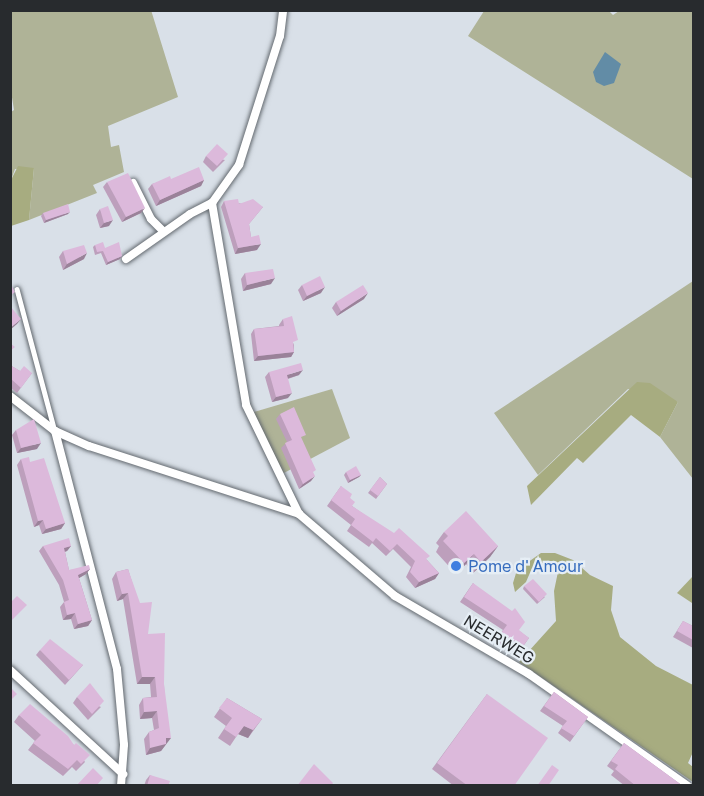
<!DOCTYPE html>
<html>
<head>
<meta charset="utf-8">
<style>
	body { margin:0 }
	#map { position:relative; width:704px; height:796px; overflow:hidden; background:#d9e0e8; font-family:"Golos Text",sans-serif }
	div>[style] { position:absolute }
	.green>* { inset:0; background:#afb397 }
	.forest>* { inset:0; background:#a7ac80 }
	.water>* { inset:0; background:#628ca6 }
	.roads { filter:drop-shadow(0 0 2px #63696f) drop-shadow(0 0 2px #63696f) }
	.service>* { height:4.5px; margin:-2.25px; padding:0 2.25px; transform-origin:2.25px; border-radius:2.25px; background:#fff }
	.minor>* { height:8px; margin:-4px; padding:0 4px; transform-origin:4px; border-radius:4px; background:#fff }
	.wall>* { inset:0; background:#bd9fbc }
	.shaded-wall>* { inset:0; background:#9a8299 }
	.building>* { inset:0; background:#dcb9db }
	.dots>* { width:16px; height:16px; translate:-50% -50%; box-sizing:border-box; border:3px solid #e6eef5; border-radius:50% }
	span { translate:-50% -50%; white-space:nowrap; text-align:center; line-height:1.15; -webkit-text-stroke:4.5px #e6eef5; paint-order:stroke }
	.shop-label { font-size:16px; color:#366cbe }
	.left { translate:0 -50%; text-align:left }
	.street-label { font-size:16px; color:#282b2e }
	.frame { position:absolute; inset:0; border:12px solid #282b2e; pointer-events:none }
</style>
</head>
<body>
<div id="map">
	<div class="green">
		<i style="clip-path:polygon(151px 10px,178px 97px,108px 126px,111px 147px,119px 145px,124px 172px,93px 185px,97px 193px,29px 220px,34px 168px,15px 169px,11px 180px,11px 112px,14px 110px,11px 91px,11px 11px)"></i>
		<i style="clip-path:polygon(608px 10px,613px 15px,619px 11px,693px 11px,693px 179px,468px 36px,484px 11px)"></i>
		<i style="clip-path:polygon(693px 281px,693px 479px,660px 437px,678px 402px,628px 389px,538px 475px,494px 413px)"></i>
		<i style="clip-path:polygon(332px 389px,350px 438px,282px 474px,254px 412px)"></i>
	</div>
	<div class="forest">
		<i style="clip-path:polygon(18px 166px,34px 168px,29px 220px,11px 226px,11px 180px)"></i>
		<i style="clip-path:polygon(637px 382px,650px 383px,678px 402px,660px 437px,631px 415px,583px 463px,577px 458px,531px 505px,527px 486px)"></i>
		<i style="clip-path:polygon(541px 553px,555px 553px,573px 560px,590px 575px,613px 586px,611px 610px,620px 637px,656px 666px,693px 685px,693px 752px,688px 763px,693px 767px,693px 782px,519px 662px,556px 621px,554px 591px,559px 567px,552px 561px,544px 562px,532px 568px,526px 582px,515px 592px,513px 583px,517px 570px)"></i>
		<i style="clip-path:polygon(693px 576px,693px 601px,692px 603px,677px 593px)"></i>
	</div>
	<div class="water">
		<i style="clip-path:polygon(605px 52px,621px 64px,614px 83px,604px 86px,596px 82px,593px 72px)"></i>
	</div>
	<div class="roads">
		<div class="service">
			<i style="left:17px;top:289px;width:144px;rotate:75.1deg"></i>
		</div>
		<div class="minor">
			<i style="left:133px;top:183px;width:40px;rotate:63.4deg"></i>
			<i style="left:151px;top:219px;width:17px;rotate:45deg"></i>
			<i style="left:212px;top:203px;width:205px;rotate:80.4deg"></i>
			<i style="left:246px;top:405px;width:121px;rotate:64.1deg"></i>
			<i style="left:126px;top:259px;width:78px;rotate:-35.1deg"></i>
			<i style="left:190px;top:214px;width:25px;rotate:-27deg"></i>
			<i style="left:212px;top:203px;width:47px;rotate:-54.6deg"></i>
			<i style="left:239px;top:165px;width:135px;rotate:-72.4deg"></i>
			<i style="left:280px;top:36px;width:26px;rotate:-83deg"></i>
			<i style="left:10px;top:396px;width:57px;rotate:37.9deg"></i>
			<i style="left:55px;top:431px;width:37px;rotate:24deg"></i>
			<i style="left:89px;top:446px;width:221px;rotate:17.9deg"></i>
			<i style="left:299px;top:514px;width:126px;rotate:40.5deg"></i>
			<i style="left:395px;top:596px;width:155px;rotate:30.2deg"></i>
			<i style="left:529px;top:674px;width:194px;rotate:35.2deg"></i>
			<i style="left:55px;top:431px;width:246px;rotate:75.4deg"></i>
			<i style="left:117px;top:669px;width:76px;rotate:84.7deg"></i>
			<i style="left:124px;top:745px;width:41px;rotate:94.2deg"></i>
			<i style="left:10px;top:670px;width:154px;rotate:42.6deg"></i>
		</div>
	</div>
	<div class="wall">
		<i style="clip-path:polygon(206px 156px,225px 160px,213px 172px,203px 162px)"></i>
		<i style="clip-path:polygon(171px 179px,204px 180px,201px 186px,156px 206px,148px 189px,152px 184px)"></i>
		<i style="clip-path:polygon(107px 182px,141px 213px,122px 222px,103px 187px)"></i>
		<i style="clip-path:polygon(224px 201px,263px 207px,249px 224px,251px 237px,257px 250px,235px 254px,221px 207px)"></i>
		<i style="clip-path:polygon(100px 209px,109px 226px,100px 228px,96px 215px)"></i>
		<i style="clip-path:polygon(43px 213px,68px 214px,44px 223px,41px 216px)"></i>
		<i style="clip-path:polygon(95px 245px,105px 248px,120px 259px,106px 265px,101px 253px,95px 255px,93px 247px)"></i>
		<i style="clip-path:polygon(63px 251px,84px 259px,63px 270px,59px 257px)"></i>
		<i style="clip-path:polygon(245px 273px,271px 284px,243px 291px,241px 279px)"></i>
		<i style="clip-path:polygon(302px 285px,321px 293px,303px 301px,298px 290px)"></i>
		<i style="clip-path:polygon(364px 299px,337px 316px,332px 308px,336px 302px)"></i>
		<i style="clip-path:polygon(283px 319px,294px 345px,294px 352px,291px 357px,254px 361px,251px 334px,254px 329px,279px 326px,279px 325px)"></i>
		<i style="clip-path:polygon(10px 365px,20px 371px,32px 373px,17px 393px,10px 387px)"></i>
		<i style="clip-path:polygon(269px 372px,299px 375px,288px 379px,288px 398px,272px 402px,265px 377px)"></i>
		<i style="clip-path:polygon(280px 414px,302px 440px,313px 473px,311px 481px,299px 489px,281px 448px,287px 442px,276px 419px)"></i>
		<i style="clip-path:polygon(16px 430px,37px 449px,17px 453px,12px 435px)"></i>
		<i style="clip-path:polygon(21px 459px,65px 523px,61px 529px,42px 534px,39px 525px,34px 527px,17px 465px)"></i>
		<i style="clip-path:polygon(346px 472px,361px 475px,359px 477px,348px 483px,344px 475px)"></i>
		<i style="clip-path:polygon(380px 477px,387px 484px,376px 499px,368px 493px)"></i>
		<i style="clip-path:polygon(341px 486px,350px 498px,352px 506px,427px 560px,439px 573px,435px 579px,415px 588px,406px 577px,411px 567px,393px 549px,386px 556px,372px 543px,369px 547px,347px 531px,351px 525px,327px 506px)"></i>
		<i style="clip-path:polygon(444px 532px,498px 546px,490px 557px,473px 573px,466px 564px,456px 574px,436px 552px,439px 546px,436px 543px)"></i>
		<i style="clip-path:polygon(43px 546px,71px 546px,67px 551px,65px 552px,69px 570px,90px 569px,86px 574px,79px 578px,92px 620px,88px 626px,74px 629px,71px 619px,63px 620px,60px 607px,64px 602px,59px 585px,39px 551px)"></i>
		<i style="clip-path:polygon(128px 569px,148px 634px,164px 684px,166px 744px,161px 751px,146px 755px,144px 739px,149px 732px,154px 730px,152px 718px,140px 719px,139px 705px,143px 698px,151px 697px,150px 684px,137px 684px,123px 599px,117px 601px,112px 579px,116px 572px)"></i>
		<i style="clip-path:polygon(473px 583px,519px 631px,529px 638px,517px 655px,495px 642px,503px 630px,460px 602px)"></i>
		<i style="clip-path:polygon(524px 586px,545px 597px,537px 604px,523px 589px)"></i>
		<i style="clip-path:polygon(683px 621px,693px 626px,693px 648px,673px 637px)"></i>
		<i style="clip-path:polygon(40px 650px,83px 665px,65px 685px,36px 655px)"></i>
		<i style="clip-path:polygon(554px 692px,588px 717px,570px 742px,558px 733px,563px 726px,540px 711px)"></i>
		<i style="clip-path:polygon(487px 694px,514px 786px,454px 786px,432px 769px)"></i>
		<i style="clip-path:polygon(77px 697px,101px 707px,88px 720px,73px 703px)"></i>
		<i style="clip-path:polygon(227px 698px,262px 719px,248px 738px,238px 734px,230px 746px,218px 738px,226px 726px,214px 717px)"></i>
		<i style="clip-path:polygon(19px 715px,74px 745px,85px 762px,76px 771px,72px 767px,63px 776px,28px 750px,35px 741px,14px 722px)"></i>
		<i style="clip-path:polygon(624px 743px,683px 786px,625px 786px,611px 775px,614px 771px,607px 766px)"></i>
		<i style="clip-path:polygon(150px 775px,168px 786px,144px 786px,146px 780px)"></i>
	</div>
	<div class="shaded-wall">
		<i style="clip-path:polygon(204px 180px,201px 186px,156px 206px,160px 200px)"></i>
		<i style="clip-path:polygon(145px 208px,141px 213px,122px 222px,126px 217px)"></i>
		<i style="clip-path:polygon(70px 212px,68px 214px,44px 223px,46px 220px)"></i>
		<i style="clip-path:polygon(113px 220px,109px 226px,100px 228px,104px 223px)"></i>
		<i style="clip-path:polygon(261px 244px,257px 250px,235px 254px,238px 248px)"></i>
		<i style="clip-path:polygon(87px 253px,84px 259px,63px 270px,67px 264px)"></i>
		<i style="clip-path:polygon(122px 256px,120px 259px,106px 265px,108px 262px)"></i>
		<i style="clip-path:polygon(275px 278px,271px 284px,243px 291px,247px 285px)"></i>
		<i style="clip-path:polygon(325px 287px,321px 293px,303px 301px,307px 296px)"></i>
		<i style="clip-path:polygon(368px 293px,364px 299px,337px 316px,341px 311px)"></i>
		<i style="clip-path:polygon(21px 319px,17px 324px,10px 330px,10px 328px)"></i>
		<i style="clip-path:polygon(294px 352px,291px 357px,254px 361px,258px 356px)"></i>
		<i style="clip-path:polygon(303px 370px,299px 375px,283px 380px,287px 375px)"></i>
		<i style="clip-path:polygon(292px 393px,288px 398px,272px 402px,276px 397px)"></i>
		<i style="clip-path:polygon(41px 443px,37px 449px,17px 453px,21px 448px)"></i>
		<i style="clip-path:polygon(361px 475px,359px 477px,348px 483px,350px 480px)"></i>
		<i style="clip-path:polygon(315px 476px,311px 481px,299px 489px,303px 484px)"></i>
		<i style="clip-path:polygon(43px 520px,39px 525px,34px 527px,38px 521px)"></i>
		<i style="clip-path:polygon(65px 523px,61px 529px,42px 534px,46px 529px)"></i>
		<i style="clip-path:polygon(71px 546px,67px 551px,60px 553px,64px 548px)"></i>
		<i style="clip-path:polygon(498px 546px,490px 557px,473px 573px,481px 562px)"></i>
		<i style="clip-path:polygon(474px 554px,466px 564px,456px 574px,464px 563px)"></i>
		<i style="clip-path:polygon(90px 569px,86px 574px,74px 581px,78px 575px)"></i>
		<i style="clip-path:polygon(439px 573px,435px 579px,415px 588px,419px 582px)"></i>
		<i style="clip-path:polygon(128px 593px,123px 599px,117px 601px,122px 594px)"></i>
		<i style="clip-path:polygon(75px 613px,71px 619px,63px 620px,67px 615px)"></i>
		<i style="clip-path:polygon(92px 620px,88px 626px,74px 629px,78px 624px)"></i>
		<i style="clip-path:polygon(142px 677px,155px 677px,150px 684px,137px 684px)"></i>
		<i style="clip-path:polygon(157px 711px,152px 718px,140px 719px,144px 712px)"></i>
		<i style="clip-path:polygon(244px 726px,253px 730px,248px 738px,238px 734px)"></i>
		<i style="clip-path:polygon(166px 738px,171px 738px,161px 751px,146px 755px,150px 748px)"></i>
	</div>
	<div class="building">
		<i style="clip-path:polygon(217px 144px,228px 154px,217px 166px,206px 156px)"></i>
		<i style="clip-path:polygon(199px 167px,204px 180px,160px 200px,152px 184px,170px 176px,171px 179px)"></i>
		<i style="clip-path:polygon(128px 173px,145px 208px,126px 217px,107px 182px)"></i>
		<i style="clip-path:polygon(238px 199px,239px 204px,253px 199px,263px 207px,249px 224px,251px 237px,259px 235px,261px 244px,238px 248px,224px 201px)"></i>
		<i style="clip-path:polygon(68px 204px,70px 212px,46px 220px,43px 213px)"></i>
		<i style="clip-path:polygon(108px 206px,113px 220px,104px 223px,100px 209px)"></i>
		<i style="clip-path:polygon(103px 242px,105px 248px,119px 242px,122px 256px,108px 262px,103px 251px,97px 252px,95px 245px)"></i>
		<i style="clip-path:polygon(84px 245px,87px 253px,67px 264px,63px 251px)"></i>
		<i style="clip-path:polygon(273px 269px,275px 278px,247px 285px,245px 273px)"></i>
		<i style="clip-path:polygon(320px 276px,325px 287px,307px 296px,302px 285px)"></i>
		<i style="clip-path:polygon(10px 283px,15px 292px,10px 296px)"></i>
		<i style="clip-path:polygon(363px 285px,368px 293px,341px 311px,336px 302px)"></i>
		<i style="clip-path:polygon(10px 306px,21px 319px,10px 328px)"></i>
		<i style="clip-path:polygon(292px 316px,298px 340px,293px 342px,294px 352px,258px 356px,254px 329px,284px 326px,283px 319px)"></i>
		<i style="clip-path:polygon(10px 343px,15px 347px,10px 351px)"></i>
		<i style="clip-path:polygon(301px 363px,303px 370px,287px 375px,292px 393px,276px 397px,269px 372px)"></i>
		<i style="clip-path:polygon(10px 365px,20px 371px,24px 366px,32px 373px,21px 388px,10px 378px)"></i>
		<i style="clip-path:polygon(294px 407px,306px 435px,301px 437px,316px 470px,313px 472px,315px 476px,303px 484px,285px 443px,292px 440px,280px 414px)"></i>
		<i style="clip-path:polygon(34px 419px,41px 443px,21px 448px,16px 430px)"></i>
		<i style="clip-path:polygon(29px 457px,30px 462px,44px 458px,65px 523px,46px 529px,43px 520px,38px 521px,21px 459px)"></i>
		<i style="clip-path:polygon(356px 466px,361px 475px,350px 480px,346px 472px)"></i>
		<i style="clip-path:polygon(380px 477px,387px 484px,378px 496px,370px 490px)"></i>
		<i style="clip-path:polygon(341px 486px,352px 494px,350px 498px,355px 502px,352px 506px,394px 533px,399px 528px,430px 556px,426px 559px,439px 573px,419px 582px,410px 572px,415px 561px,397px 544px,390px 551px,376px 538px,373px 542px,351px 525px,355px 519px,331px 500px)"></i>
		<i style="clip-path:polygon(466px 511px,498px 546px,481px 562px,474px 554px,464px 563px,443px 541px,448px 536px,444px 532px)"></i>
		<i style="clip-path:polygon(69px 538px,71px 546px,64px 548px,69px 570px,89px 565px,90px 569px,78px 575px,92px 620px,78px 624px,75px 613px,67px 615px,64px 602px,69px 600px,63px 580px,43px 546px)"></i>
		<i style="clip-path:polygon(128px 569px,140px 603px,152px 602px,148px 634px,165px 633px,164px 684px,171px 738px,166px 738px,166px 744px,150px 748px,149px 732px,159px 728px,157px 711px,144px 712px,143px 698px,157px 697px,155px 677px,142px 677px,128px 593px,122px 594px,116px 572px)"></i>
		<i style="clip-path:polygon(533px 579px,547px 594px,539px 602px,524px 586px)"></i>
		<i style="clip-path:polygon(473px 583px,512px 611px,515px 608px,525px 622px,519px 630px,529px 638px,520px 650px,499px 636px,507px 625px,464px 597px)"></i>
		<i style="clip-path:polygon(17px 596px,27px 605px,10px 622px,10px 603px)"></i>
		<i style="clip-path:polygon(683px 621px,693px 626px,693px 640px,677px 631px)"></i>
		<i style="clip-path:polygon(50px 639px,83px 665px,69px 680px,40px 650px)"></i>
		<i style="clip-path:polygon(90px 683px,104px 701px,92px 714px,77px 697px)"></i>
		<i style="clip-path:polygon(10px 687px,17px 694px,10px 701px)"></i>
		<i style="clip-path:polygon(554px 692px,588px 717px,574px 736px,561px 728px,567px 721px,544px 706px)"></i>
		<i style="clip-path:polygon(487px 694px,548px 738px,514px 786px,468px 786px,437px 763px)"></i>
		<i style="clip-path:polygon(227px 698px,262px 719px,253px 730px,244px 726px,236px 737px,224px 729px,232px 718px,219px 708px)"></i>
		<i style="clip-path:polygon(30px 704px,68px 736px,74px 745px,76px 743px,90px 755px,81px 764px,77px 760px,68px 769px,33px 743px,41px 735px,19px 715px)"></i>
		<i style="clip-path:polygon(624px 743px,683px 786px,636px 786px,615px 769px,618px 765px,611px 761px)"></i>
		<i style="clip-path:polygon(314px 764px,333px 783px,331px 786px,297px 786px)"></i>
		<i style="clip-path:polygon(552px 765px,559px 770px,548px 786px,537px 786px)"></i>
		<i style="clip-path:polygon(93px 768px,103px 778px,96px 786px,76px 786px)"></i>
		<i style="clip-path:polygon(150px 775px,170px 781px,168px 786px,147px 786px)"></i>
	</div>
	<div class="dots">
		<i style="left:456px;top:566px;background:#3f7fe0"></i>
	</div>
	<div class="shop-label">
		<span class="left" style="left:468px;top:566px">Pome d' Amour</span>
	</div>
	<div class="street-label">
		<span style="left:499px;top:639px;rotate:31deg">NEERWEG</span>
	</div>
	<div class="frame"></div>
</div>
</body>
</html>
